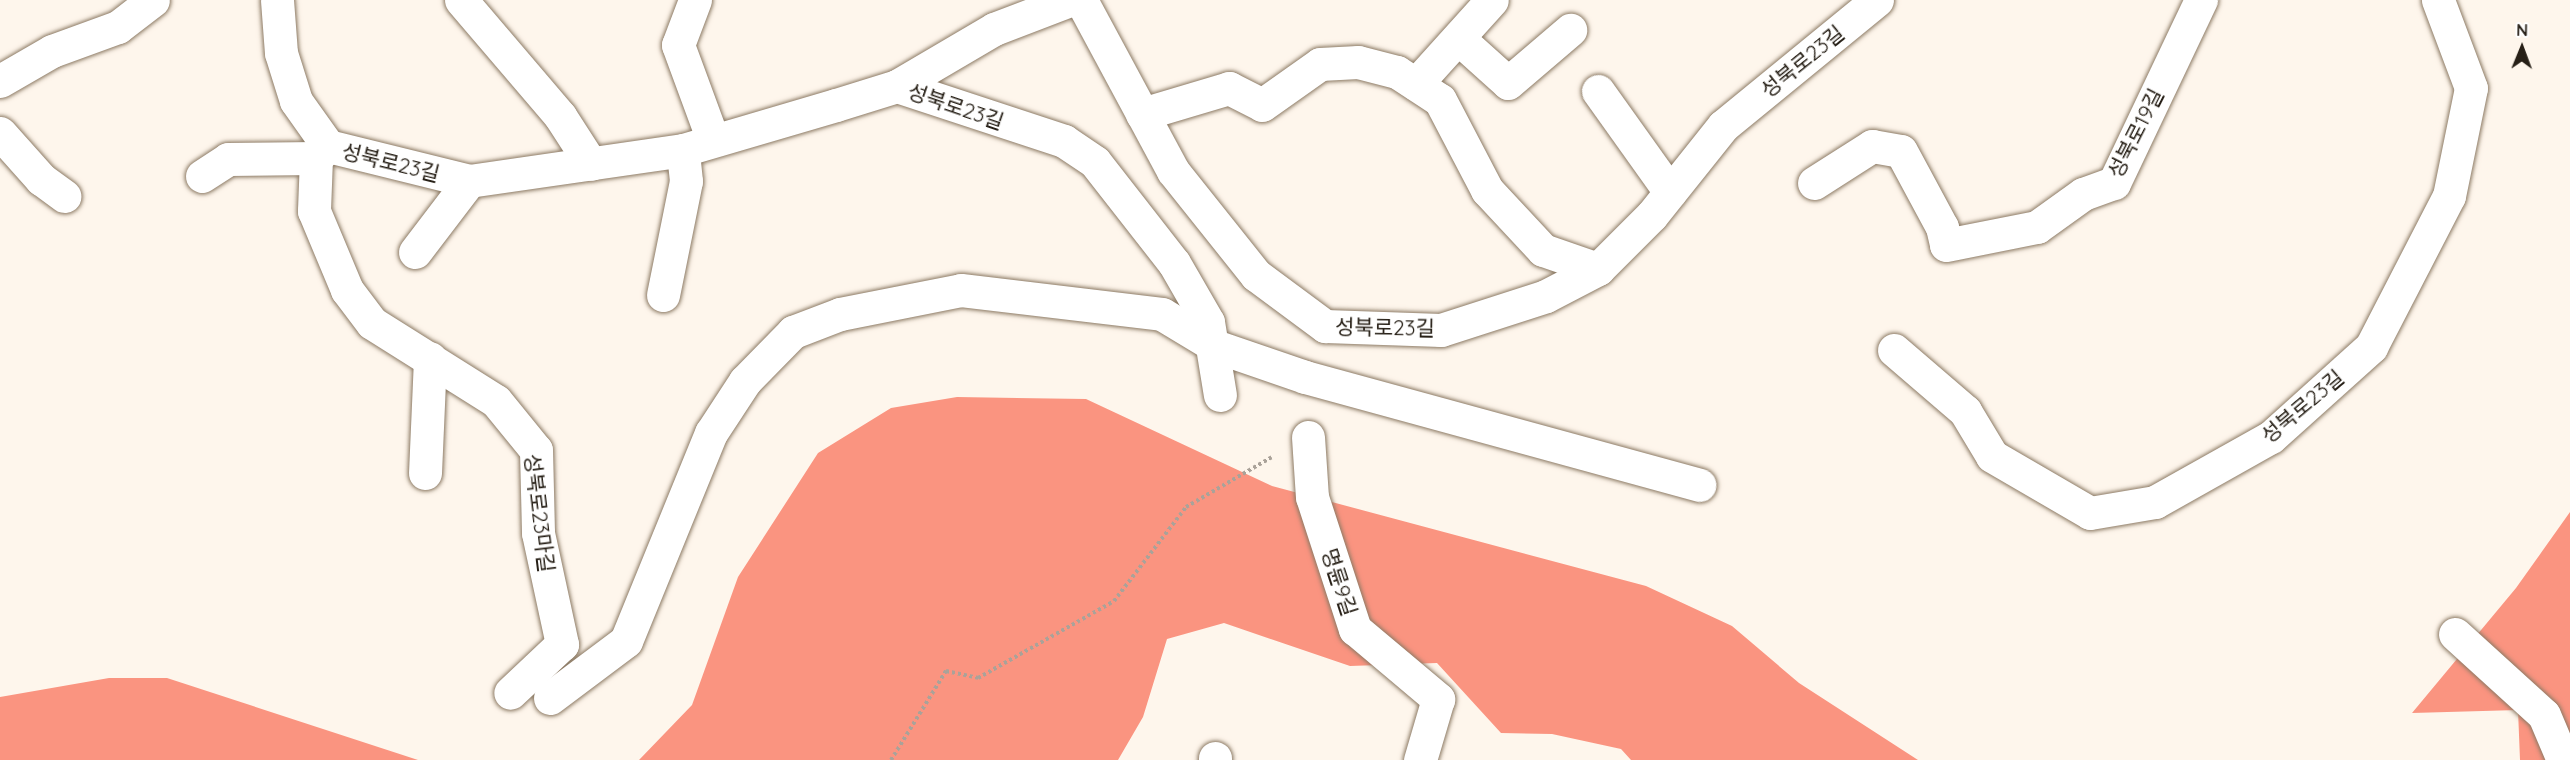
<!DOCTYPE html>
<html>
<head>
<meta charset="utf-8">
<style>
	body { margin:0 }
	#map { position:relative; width:2570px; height:760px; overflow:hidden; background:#fef6ec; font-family:Quicksand,"Noto Sans KR",sans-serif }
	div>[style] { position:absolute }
	.forest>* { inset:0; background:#fa9480 }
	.path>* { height:4px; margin-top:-2px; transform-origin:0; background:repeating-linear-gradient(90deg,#aaa299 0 3px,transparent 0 6px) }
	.roads { filter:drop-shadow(0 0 2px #8c7a64) drop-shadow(0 0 2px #8c7a64) }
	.minor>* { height:33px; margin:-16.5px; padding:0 16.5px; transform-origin:16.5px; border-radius:16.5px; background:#fff }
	span { translate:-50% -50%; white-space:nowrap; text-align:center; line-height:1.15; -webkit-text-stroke:5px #fff; paint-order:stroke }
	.street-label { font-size:21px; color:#272017 }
	.north { position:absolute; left:2492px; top:18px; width:60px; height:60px; -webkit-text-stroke:4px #fff; paint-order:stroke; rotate:1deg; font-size:16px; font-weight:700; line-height:24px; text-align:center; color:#272017 }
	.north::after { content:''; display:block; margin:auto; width:21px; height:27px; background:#272017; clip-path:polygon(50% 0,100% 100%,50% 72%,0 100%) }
</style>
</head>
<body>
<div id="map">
	<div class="forest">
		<i style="clip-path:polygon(957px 397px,1086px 399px,1272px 486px,1646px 586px,1732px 626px,1799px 683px,1918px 760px,1631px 760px,1621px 749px,1552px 734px,1501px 733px,1437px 663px,1350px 666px,1224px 623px,1167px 639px,1143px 717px,1118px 760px,639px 760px,692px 705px,738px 577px,818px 453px,891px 408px)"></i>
		<i style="clip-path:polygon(2570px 512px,2570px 760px,2520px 760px,2518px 710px,2412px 713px,2516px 588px)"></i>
		<i style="clip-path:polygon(109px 678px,167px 678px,418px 760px,0 760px,0 697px)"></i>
	</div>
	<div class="path">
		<i style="left:891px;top:760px;width:105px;rotate:-58.3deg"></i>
		<i style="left:946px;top:671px;width:33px;rotate:12deg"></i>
		<i style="left:978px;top:678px;width:156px;rotate:-29.5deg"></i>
		<i style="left:1114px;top:601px;width:118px;rotate:-52.5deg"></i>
		<i style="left:1186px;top:507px;width:99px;rotate:-30.2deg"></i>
	</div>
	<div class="roads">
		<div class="minor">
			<i style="left:277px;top:0;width:53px;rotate:85.7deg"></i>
			<i style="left:281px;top:53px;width:50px;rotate:72.6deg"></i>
			<i style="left:296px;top:101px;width:55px;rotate:54.6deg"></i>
			<i style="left:328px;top:146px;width:145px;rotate:13.9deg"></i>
			<i style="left:469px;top:181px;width:216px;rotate:-8.2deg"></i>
			<i style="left:683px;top:150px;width:159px;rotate:-16.4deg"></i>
			<i style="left:836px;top:105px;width:64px;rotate:-17.3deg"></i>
			<i style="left:897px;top:86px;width:113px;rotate:-30.4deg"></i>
			<i style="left:994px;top:29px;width:81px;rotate:-20.9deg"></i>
			<i style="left:461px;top:0;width:153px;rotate:49.5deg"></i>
			<i style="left:560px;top:116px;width:57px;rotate:57.1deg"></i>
			<i style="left:695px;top:0;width:48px;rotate:110.7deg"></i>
			<i style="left:678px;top:45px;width:101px;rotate:69.8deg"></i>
			<i style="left:1081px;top:0;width:194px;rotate:61.7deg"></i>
			<i style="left:1173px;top:171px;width:133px;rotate:51.4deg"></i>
			<i style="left:1256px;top:275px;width:86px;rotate:36.5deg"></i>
			<i style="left:1325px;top:326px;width:116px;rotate:2deg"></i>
			<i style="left:1441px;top:330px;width:110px;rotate:-17.9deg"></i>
			<i style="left:1546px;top:296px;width:59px;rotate:-27.4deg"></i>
			<i style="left:1598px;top:269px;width:76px;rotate:-45deg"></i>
			<i style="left:1652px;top:215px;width:114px;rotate:-51.4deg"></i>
			<i style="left:1723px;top:126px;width:199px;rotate:-39.3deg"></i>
			<i style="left:1458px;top:38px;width:67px;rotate:42deg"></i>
			<i style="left:1508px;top:83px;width:82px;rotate:-40.5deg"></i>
			<i style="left:0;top:81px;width:60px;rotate:-30deg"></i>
			<i style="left:52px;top:51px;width:70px;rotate:-20deg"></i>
			<i style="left:118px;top:27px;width:44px;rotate:-37.6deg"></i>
			<i style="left:1416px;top:84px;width:113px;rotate:-47.9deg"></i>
			<i style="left:897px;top:86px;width:176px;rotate:18.2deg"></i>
			<i style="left:1064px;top:141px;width:37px;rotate:34deg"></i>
			<i style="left:1095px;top:162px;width:128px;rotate:52deg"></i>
			<i style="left:1174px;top:263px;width:68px;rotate:60deg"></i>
			<i style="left:1208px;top:322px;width:74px;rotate:80.7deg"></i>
			<i style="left:1598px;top:91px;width:124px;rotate:54.5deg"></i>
			<i style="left:1142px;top:114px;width:91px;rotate:-16.6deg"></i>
			<i style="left:1229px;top:88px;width:37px;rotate:27deg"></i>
			<i style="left:1262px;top:105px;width:71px;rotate:-35.3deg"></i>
			<i style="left:1320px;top:64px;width:38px;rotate:-3deg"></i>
			<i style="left:1358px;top:62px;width:40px;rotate:14.4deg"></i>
			<i style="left:1397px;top:72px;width:51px;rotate:33.1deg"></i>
			<i style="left:1440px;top:100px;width:102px;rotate:62.4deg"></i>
			<i style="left:1487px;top:190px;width:82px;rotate:47deg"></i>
			<i style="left:1543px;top:250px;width:58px;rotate:19.1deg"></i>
			<i style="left:0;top:133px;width:62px;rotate:48.3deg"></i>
			<i style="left:41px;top:179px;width:29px;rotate:36deg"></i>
			<i style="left:316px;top:158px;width:53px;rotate:92.2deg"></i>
			<i style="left:314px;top:211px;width:86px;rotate:67.3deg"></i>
			<i style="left:347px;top:290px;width:41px;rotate:52.9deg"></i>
			<i style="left:372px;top:323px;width:146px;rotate:32.2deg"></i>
			<i style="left:496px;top:401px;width:63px;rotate:50.8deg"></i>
			<i style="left:536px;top:450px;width:83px;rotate:88.6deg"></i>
			<i style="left:538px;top:533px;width:114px;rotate:77.8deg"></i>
			<i style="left:562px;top:644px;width:71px;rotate:136.7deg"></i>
			<i style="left:202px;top:176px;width:31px;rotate:-33deg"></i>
			<i style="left:228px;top:159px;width:88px;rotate:-0.7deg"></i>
			<i style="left:316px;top:158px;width:17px;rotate:-45deg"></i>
			<i style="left:1814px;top:183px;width:69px;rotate:-32.5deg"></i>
			<i style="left:1872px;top:146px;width:29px;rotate:10deg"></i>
			<i style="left:1901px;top:151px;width:86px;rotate:61.7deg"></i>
			<i style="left:1942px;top:227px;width:18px;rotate:77deg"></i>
			<i style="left:1946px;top:245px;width:93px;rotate:-11.2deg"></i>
			<i style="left:2037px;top:227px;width:57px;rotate:-35.7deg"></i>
			<i style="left:2083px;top:194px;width:33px;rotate:-20deg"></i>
			<i style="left:2114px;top:183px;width:203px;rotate:-64.6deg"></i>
			<i style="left:415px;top:252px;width:89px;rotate:-52.7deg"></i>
			<i style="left:663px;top:295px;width:116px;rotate:-78.6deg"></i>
			<i style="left:686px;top:181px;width:31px;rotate:-96deg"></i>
			<i style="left:1894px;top:350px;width:94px;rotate:40.7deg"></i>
			<i style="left:1965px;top:411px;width:52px;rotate:59deg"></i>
			<i style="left:1992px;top:456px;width:113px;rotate:30.2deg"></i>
			<i style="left:2090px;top:513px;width:66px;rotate:-9.6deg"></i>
			<i style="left:2155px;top:502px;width:133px;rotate:-29.3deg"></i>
			<i style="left:2271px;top:437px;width:135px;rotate:-42deg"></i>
			<i style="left:2371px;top:347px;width:170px;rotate:-62.7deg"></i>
			<i style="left:2449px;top:196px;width:110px;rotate:-78.5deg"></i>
			<i style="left:2471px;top:88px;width:94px;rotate:-110.6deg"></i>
			<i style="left:1308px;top:437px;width:60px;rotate:86.2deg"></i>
			<i style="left:1312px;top:497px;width:139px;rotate:72deg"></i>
			<i style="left:1355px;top:629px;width:109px;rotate:40.1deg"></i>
			<i style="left:1438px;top:699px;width:64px;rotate:106.4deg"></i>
			<i style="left:425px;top:473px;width:115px;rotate:-87.5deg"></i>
			<i style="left:2455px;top:634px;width:120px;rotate:42.3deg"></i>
			<i style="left:2544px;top:715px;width:49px;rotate:67.1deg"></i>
			<i style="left:550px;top:698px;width:95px;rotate:-36.9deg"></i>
			<i style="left:626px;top:641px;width:225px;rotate:-67.8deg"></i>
			<i style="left:711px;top:433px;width:62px;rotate:-56.8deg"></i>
			<i style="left:745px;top:381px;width:69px;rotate:-45.6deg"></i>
			<i style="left:793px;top:332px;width:50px;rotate:-21deg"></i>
			<i style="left:840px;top:314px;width:123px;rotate:-11.2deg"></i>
			<i style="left:961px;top:290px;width:202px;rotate:6.8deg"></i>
			<i style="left:1162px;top:314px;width:62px;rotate:31.1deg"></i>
			<i style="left:1215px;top:346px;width:95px;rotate:19deg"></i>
			<i style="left:1305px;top:377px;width:409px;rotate:15.3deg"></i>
			<i style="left:1215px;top:760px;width:2px;rotate:-90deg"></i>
		</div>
	</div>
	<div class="street-label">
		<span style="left:1802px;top:61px;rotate:-39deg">성북로23길</span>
		<span style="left:956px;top:106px;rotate:19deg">성북로23길</span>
		<span style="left:2135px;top:133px;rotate:-63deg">성북로19길</span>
		<span style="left:391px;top:162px;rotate:14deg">성북로23길</span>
		<span style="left:1385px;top:327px;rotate:1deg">성북로23길</span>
		<span style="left:2302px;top:406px;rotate:-40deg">성북로23길</span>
		<span style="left:540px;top:513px;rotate:83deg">성북로23마길</span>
		<span style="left:1340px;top:582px;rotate:72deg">명륜9길</span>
	</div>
	<div class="north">N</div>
</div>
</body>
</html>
